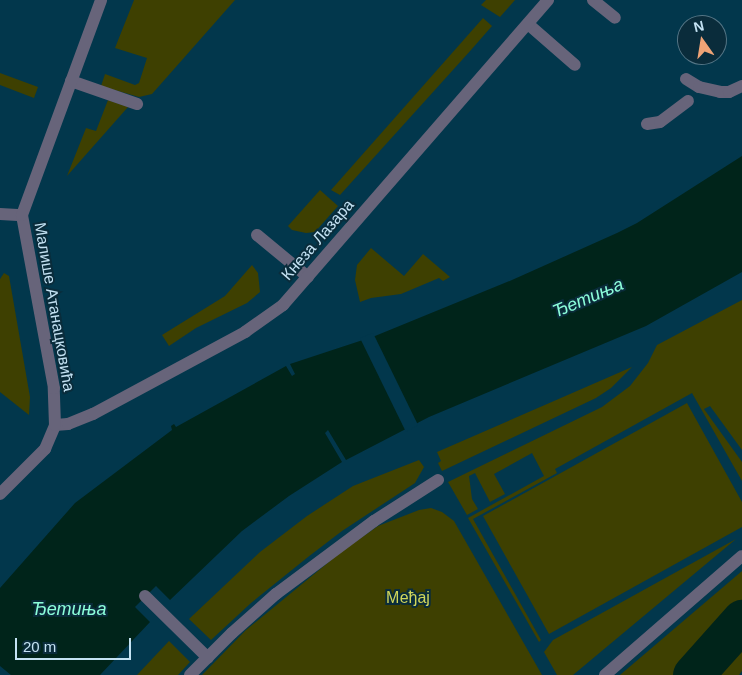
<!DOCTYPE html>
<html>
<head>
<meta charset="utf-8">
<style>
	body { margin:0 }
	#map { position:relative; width:742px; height:675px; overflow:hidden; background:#02374c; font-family:Helvetica,sans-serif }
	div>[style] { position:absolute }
	.green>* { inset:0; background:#3e4001 }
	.water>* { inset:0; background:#00241a }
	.pier>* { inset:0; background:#02374c }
	.canal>* { height:41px; margin:-20.5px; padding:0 20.5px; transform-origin:20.5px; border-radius:20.5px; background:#00241a }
	.lane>* { height:12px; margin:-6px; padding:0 6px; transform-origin:6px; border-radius:6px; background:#67647a }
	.street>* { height:12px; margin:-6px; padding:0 6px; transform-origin:6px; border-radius:6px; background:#67647a }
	span { translate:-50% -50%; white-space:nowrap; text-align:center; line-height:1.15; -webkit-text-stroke:4px #0a2c3b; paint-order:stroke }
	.street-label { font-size:16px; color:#c4e2f3 }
	.park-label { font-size:16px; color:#d1d65a }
	.water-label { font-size:18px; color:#8cfeda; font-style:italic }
	.north { position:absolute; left:677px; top:15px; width:50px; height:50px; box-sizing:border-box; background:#0a2c3b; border:1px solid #547585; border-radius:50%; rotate:347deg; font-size:14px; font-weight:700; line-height:20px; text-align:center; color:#c4e2f3 }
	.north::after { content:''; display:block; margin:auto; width:18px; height:22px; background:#efa376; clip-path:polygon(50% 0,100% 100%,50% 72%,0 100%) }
	.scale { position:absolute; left:15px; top:638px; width:116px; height:22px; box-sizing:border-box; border:2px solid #c4e2f3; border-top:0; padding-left:6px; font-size:15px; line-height:18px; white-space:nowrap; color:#c4e2f3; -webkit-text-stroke:4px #0a2c3b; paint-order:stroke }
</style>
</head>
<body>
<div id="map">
	<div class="green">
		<i style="clip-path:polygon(134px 0,235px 0,152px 94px,139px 97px,101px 86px,105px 74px,135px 85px,139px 83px,147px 58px,115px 48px)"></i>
		<i style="clip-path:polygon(486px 0,515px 0,500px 17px,481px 5px)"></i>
		<i style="clip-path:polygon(483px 18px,492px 26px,471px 50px,340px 195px,331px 190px)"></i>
		<i style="clip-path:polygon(0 73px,38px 87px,34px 98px,0 85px)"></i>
		<i style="clip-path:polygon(108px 100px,128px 107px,67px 176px,86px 128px,96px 131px)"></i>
		<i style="clip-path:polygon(320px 190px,338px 206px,315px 232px,306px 233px,292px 230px,288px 226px)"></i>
		<i style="clip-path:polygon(371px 248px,404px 276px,423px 254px,450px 277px,443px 281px,439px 278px,401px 294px,371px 298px,360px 302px,355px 280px,357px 265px)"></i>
		<i style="clip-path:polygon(252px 265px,258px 273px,260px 292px,247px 303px,196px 328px,169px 346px,162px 335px,225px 296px)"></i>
		<i style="clip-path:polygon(4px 273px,9px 276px,30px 397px,29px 415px,0 392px,0 279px)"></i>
		<i style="clip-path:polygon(742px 300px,742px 450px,710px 406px,704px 409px,742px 462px,742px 481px,692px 393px,555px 469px,557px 473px,473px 519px,541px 640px,539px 642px,468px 518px,544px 476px,532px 453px,494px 474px,505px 494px,490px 502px,475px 473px,469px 476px,472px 499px,478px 509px,467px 515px,448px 482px,602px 407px,630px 386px,648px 363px,657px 345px)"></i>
		<i style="clip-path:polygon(632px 367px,611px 388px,596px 398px,442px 471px,438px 463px,441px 461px,437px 452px)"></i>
		<i style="clip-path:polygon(687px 403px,742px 502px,742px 527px,549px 634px,483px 516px)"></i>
		<i style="clip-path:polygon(419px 460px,424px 467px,415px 483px,342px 531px,308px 557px,251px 603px,211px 640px,189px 619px,260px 552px,307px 516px,353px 486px)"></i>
		<i style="clip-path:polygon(431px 508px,442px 512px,454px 521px,542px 675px,202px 675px,246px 630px,341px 552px,378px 526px,419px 510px)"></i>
		<i style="clip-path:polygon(736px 539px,573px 675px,557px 675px,544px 652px,553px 640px)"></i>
		<i style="clip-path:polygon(742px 571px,742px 606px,679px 675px,620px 675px)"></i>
		<i style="clip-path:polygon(742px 634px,742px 671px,739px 675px,706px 675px)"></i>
		<i style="clip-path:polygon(169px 641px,190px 662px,178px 675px,137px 675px)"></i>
	</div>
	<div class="water">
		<i style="clip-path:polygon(742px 156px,742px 272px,646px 326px,429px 417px,346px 460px,328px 430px,325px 433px,342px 462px,289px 496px,242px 531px,170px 600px,156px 586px,135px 607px,150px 622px,100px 675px,11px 675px,0 666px,0 588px,75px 503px,172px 430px,171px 426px,174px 424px,176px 427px,286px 366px,292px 376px,295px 374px,290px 364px,375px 336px,512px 280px,617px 233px,637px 223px)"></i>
	</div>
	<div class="pier">
		<i style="clip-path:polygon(373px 333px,418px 425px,406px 432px,360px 338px)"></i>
	</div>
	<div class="canal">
		<i style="left:693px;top:675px;width:74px;rotate:-48.3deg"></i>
	</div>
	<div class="lane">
		<i style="left:593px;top:0;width:28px;rotate:39deg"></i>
		<i style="left:528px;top:24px;width:62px;rotate:41.1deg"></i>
		<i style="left:686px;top:79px;width:15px;rotate:32deg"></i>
		<i style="left:699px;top:87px;width:22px;rotate:13deg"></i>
		<i style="left:720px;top:92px;width:9px"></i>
		<i style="left:729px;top:92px;width:14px;rotate:-25deg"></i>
		<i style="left:71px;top:81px;width:70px;rotate:19.2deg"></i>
		<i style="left:647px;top:124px;width:13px;rotate:-9deg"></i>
		<i style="left:660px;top:122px;width:35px;rotate:-37deg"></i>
		<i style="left:257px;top:235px;width:66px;rotate:39.5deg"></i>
		<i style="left:145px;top:596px;width:88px;rotate:44.5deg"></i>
		<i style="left:190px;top:675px;width:59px;rotate:-45deg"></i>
		<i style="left:232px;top:633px;width:59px;rotate:-41.6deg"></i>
		<i style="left:276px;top:594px;width:122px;rotate:-36.7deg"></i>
		<i style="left:374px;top:521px;width:76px;rotate:-32.6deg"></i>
	</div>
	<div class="street">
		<i style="left:0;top:214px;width:22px;rotate:3deg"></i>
		<i style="left:55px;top:425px;width:13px;rotate:-4deg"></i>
		<i style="left:68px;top:424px;width:27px;rotate:-22deg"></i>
		<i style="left:93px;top:414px;width:173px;rotate:-28.3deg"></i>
		<i style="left:245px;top:332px;width:47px;rotate:-35.4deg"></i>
		<i style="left:283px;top:305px;width:404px;rotate:-49deg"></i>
		<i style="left:0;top:494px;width:64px;rotate:-45deg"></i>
		<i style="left:45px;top:449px;width:26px;rotate:-67deg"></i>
		<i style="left:55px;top:425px;width:37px;rotate:-92deg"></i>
		<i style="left:54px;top:388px;width:176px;rotate:-100.5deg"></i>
		<i style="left:22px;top:215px;width:229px;rotate:-69.8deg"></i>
		<i style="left:605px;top:675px;width:181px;rotate:-41deg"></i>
	</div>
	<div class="street-label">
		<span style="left:318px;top:240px;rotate:-49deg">Кнеза Лазара</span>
		<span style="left:54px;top:307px;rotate:80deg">Малише Атанацковића</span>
	</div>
	<div class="park-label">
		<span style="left:408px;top:598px">Међај</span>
	</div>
	<div class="water-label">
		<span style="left:588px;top:298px;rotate:-23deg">Ђетиња</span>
		<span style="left:69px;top:609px">Ђетиња</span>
	</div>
	<div class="north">N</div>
	<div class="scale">20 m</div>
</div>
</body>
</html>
